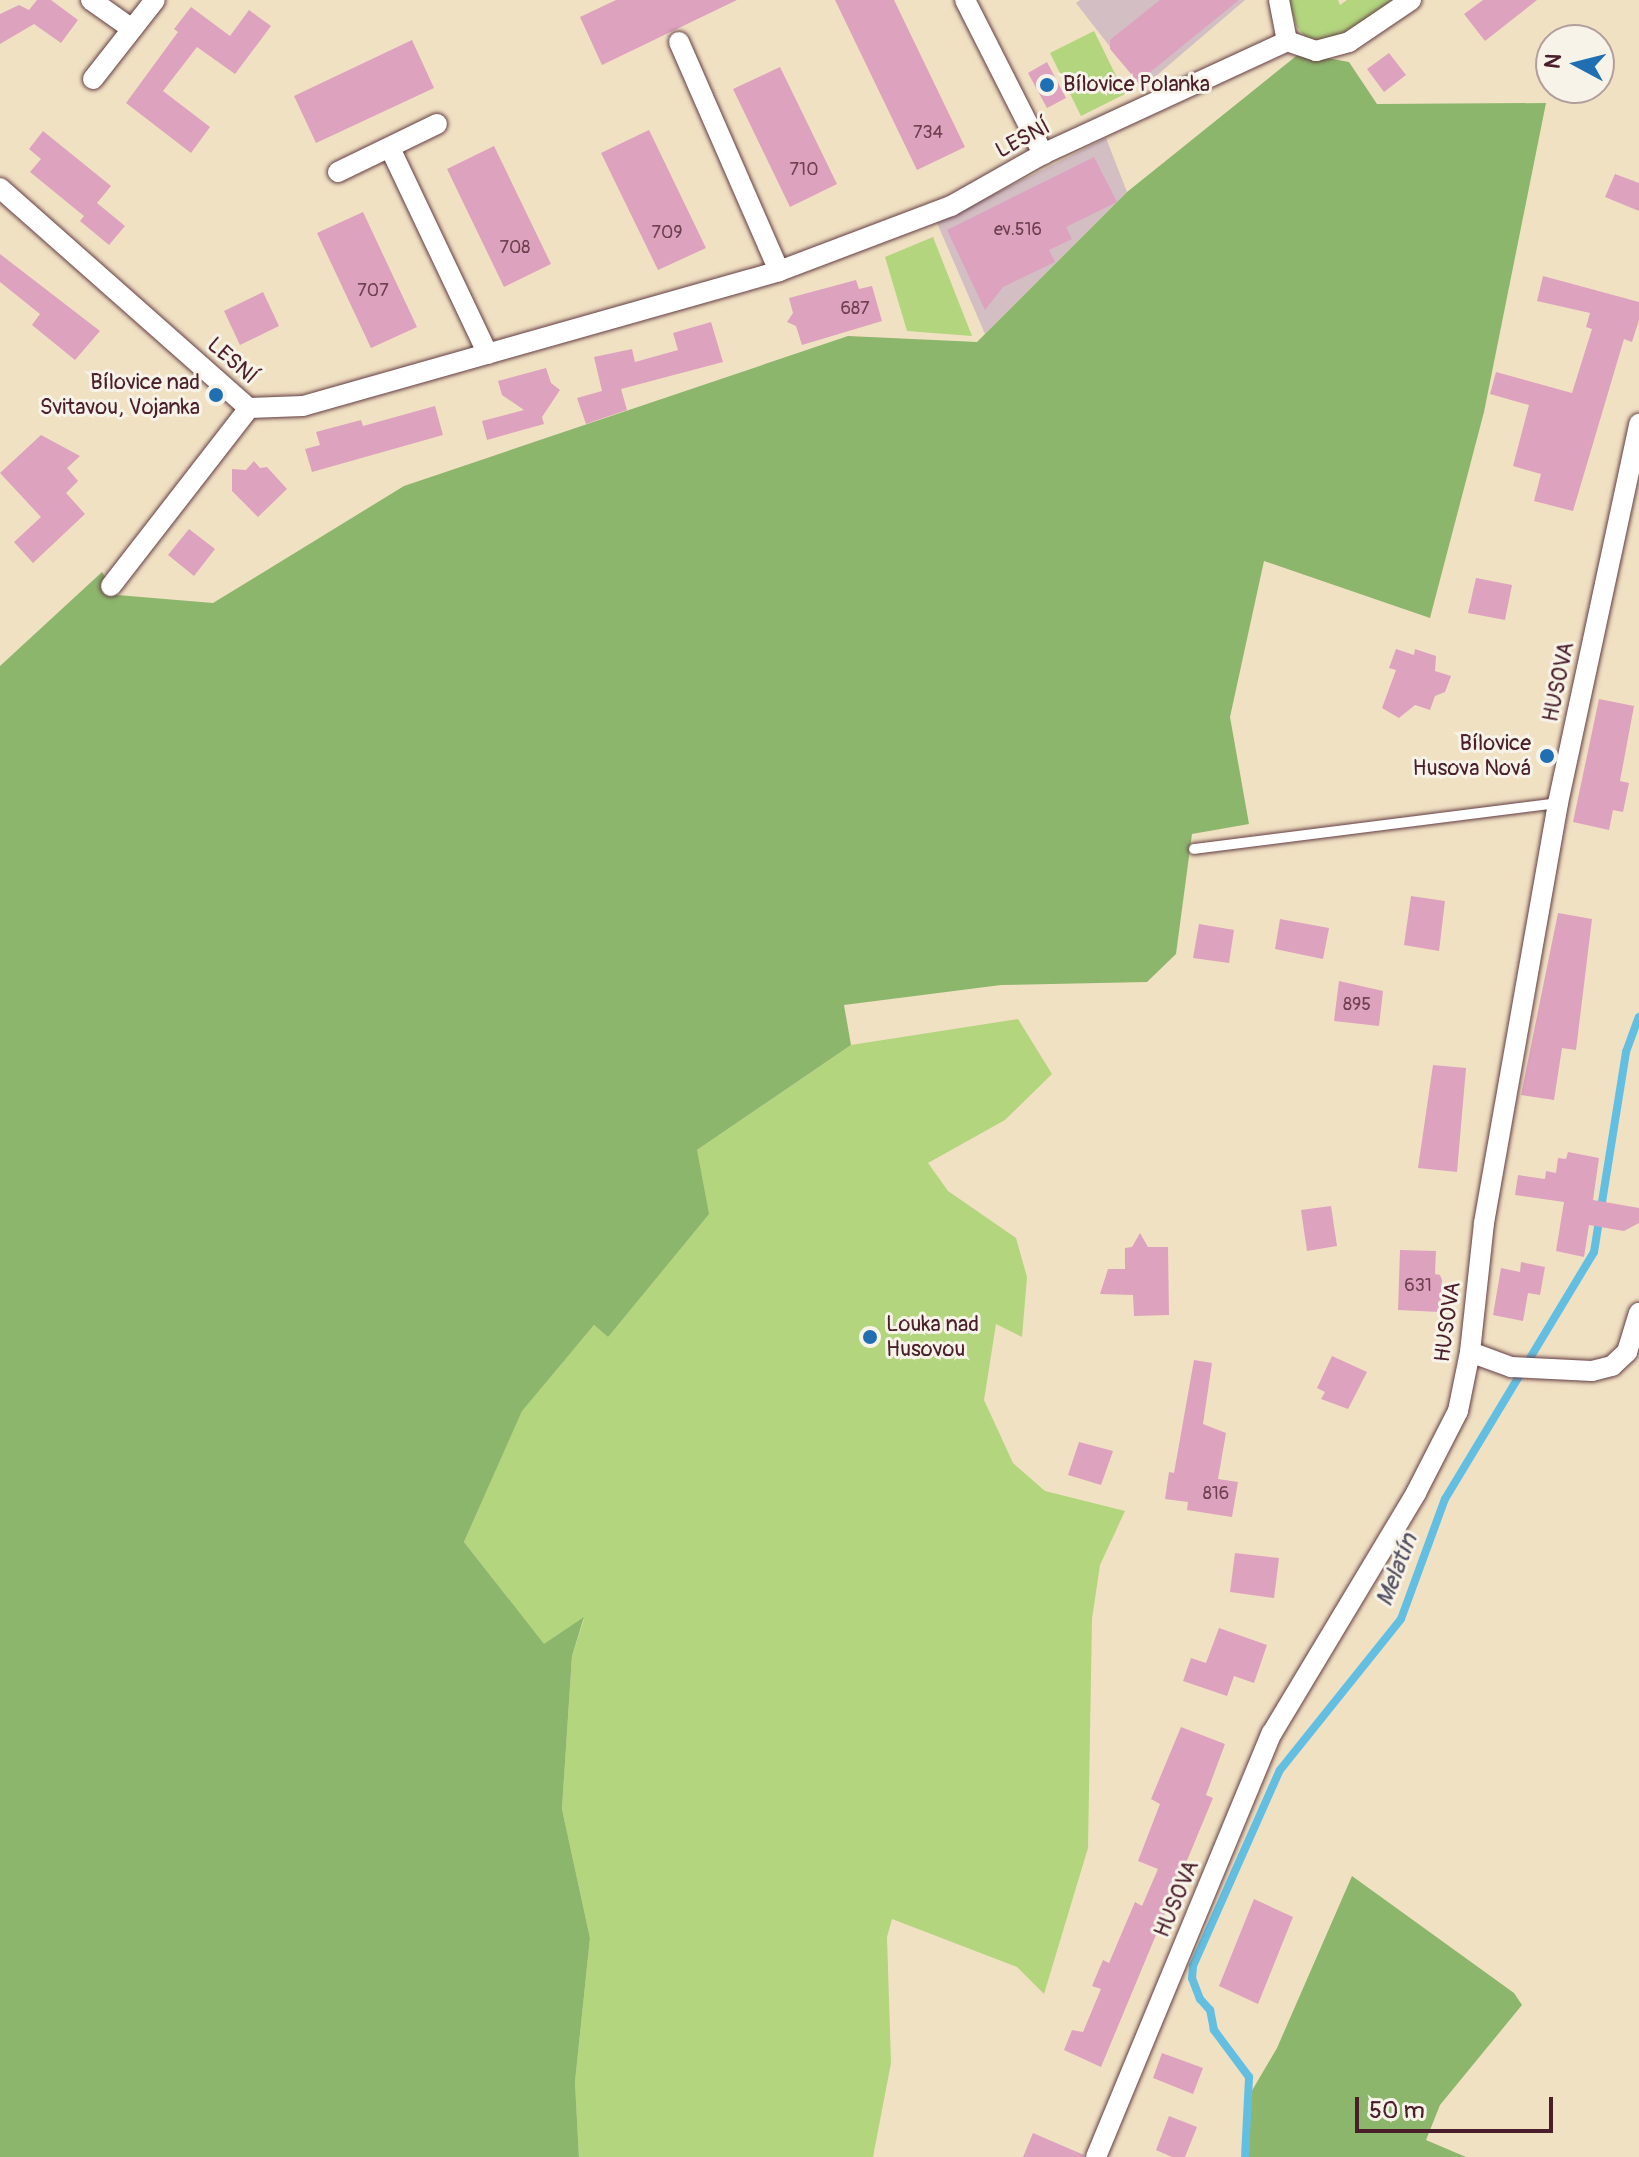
<!DOCTYPE html>
<html>
<head>
<meta charset="utf-8">
<style>
	body { margin:0 }
	#map { position:relative; width:1639px; height:2157px; overflow:hidden; background:#f1e1c3; font-family:Pangolin,sans-serif }
	div>[style] { position:absolute }
	.industrial>* { inset:0; background:#d2bec3 }
	.green>* { inset:0; background:#b2d57e }
	.forest>* { inset:0; background:#8db66d }
	.stream>* { height:8px; margin:-4px; padding:0 4px; transform-origin:4px; border-radius:4px; background:#63bfe1 }
	.building>* { inset:0; background:#dda2be }
	.roads { filter:drop-shadow(0 0 2px #633c42) drop-shadow(0 0 2px #633c42) }
	.service>* { height:10px; margin:-5px; padding:0 5px; transform-origin:5px; border-radius:5px; background:#fff }
	.minor>* { height:20px; margin:-10px; padding:0 10px; transform-origin:10px; border-radius:10px; background:#fff }
	.dots>* { width:22px; height:22px; translate:-50% -50%; box-sizing:border-box; border:4px solid #f7f3e8; border-radius:50% }
	span { translate:-50% -50%; white-space:nowrap; text-align:center; line-height:1.15; -webkit-text-stroke:6px #f7f3e8; paint-order:stroke }
	.number-label { font-size:18px; color:#6f4050 }
	.number-label span { -webkit-text-stroke-width:0 }
	.poi-label { font-size:22px; color:#4a1f2b }
	.left { translate:0 -50%; text-align:left }
	.right { translate:-100% -50%; text-align:right }
	.street-label { font-size:22px; color:#4a1f2b }
	.water-label { font-size:24px; color:#524f62; font-style:italic }
	.north { position:absolute; left:1535px; top:24px; width:80px; height:80px; box-sizing:border-box; background:#f7f3e8; border:2px solid #b29e9c; border-radius:50%; rotate:277deg; font-size:22px; font-weight:700; line-height:32px; text-align:center; color:#4a1f2b }
	.north::after { content:''; display:block; margin:auto; width:28px; height:36px; background:#1f6fb2; clip-path:polygon(50% 0,100% 100%,50% 72%,0 100%) }
	.scale { position:absolute; left:1355px; top:2097px; width:198px; height:36px; box-sizing:border-box; border:4px solid #4a1f2b; border-top:0; padding-left:10px; font-size:24px; line-height:28px; white-space:nowrap; color:#4a1f2b; -webkit-text-stroke:6px #f7f3e8; paint-order:stroke }
</style>
</head>
<body>
<div id="map">
	<div class="industrial">
		<i style="clip-path:polygon(1080px 0,1245px 0,1142px 88px,1076px 3px)"></i>
		<i style="clip-path:polygon(1106px 138px,1127px 192px,985px 334px,937px 223px)"></i>
	</div>
	<div class="green">
		<i style="clip-path:polygon(1288px 0,1338px 0,1340px 5px,1347px 0,1399px 0,1342px 34px,1318px 41px,1307px 39px,1297px 27px)"></i>
		<i style="clip-path:polygon(1094px 31px,1125px 94px,1081px 116px,1050px 53px)"></i>
		<i style="clip-path:polygon(933px 237px,972px 336px,907px 331px,885px 257px)"></i>
		<i style="clip-path:polygon(1018px 1019px,1052px 1074px,1005px 1120px,928px 1163px,948px 1191px,1016px 1238px,1027px 1277px,1022px 1337px,996px 1324px,984px 1400px,1013px 1463px,1045px 1491px,1125px 1511px,1100px 1565px,1092px 1619px,1088px 1848px,1044px 1994px,1017px 1967px,892px 1919px,887px 1937px,891px 2063px,873px 2157px,579px 2157px,575px 2082px,590px 1938px,562px 1809px,572px 1656px,584px 1619px,544px 1645px,464px 1542px,522px 1410px,594px 1325px,608px 1337px,697px 1150px,851px 1045px)"></i>
	</div>
	<div class="forest">
		<i style="clip-path:polygon(1300px 53px,1349px 62px,1377px 104px,1546px 103px,1484px 412px,1430px 618px,1264px 561px,1230px 717px,1249px 824px,1192px 834px,1176px 954px,1147px 982px,1001px 985px,844px 1005px,851px 1045px,697px 1150px,709px 1214px,608px 1337px,594px 1325px,522px 1411px,464px 1542px,544px 1644px,584px 1617px,572px 1656px,562px 1809px,590px 1938px,575px 2082px,579px 2157px,0 2157px,0 666px,102px 572px,117px 595px,213px 603px,404px 486px,848px 336px,977px 342px,1127px 192px)"></i>
		<i style="clip-path:polygon(1352px 1876px,1514px 1993px,1522px 2005px,1440px 2105px,1426px 2140px,1466px 2157px,1248px 2157px,1250px 2094px,1277px 2048px)"></i>
	</div>
	<div class="stream">
		<i style="left:1245px;top:2157px;width:80px;rotate:-87.1deg"></i>
		<i style="left:1249px;top:2077px;width:59px;rotate:-126.7deg"></i>
		<i style="left:1214px;top:2030px;width:20px;rotate:-101deg"></i>
		<i style="left:1210px;top:2010px;width:15px;rotate:-132deg"></i>
		<i style="left:1200px;top:1999px;width:22px;rotate:-111deg"></i>
		<i style="left:1192px;top:1978px;width:12px;rotate:-85deg"></i>
		<i style="left:1193px;top:1966px;width:214px;rotate:-66.1deg"></i>
		<i style="left:1280px;top:1770px;width:193px;rotate:-51.3deg"></i>
		<i style="left:1401px;top:1619px;width:128px;rotate:-69.9deg"></i>
		<i style="left:1445px;top:1499px;width:288px;rotate:-58.9deg"></i>
		<i style="left:1594px;top:1252px;width:203px;rotate:-80.9deg"></i>
		<i style="left:1626px;top:1052px;width:37px;rotate:-70deg"></i>
	</div>
	<div class="building">
		<i style="clip-path:polygon(37px 0,51px 0,78px 20px,61px 43px,34px 24px,0 44px,0 14px,19px 5px,29px 10px)"></i>
		<i style="clip-path:polygon(616px 0,737px 0,602px 65px,580px 17px)"></i>
		<i style="clip-path:polygon(835px 0,894px 0,965px 147px,917px 170px)"></i>
		<i style="clip-path:polygon(1160px 0,1239px 0,1138px 82px,1110px 49px,1110px 40px)"></i>
		<i style="clip-path:polygon(1483px 0,1537px 0,1485px 41px,1464px 14px)"></i>
		<i style="clip-path:polygon(191px 7px,230px 36px,249px 10px,271px 26px,235px 74px,197px 47px,163px 91px,210px 127px,191px 153px,126px 103px,178px 32px,174px 29px)"></i>
		<i style="clip-path:polygon(412px 40px,434px 88px,316px 143px,294px 96px)"></i>
		<i style="clip-path:polygon(1389px 53px,1406px 75px,1384px 92px,1367px 69px)"></i>
		<i style="clip-path:polygon(1047px 62px,1066px 98px,1047px 108px,1028px 73px)"></i>
		<i style="clip-path:polygon(780px 67px,837px 184px,790px 207px,733px 89px)"></i>
		<i style="clip-path:polygon(649px 130px,706px 248px,658px 270px,601px 153px)"></i>
		<i style="clip-path:polygon(43px 131px,111px 186px,97px 203px,125px 226px,109px 245px,80px 221px,84px 216px,30px 172px,41px 159px,29px 149px)"></i>
		<i style="clip-path:polygon(494px 146px,551px 264px,504px 287px,447px 169px)"></i>
		<i style="clip-path:polygon(1094px 157px,1117px 202px,1066px 227px,1072px 239px,1049px 250px,1055px 262px,1003px 287px,985px 310px,947px 230px)"></i>
		<i style="clip-path:polygon(1615px 174px,1639px 183px,1639px 211px,1605px 197px)"></i>
		<i style="clip-path:polygon(363px 212px,417px 327px,371px 348px,317px 233px)"></i>
		<i style="clip-path:polygon(0 254px,100px 331px,75px 360px,32px 325px,40px 314px,0 282px)"></i>
		<i style="clip-path:polygon(1543px 276px,1639px 302px,1639px 320px,1632px 342px,1624px 339px,1573px 511px,1534px 501px,1541px 474px,1513px 466px,1529px 405px,1490px 394px,1496px 372px,1572px 393px,1592px 329px,1586px 327px,1590px 313px,1537px 301px)"></i>
		<i style="clip-path:polygon(856px 280px,859px 289px,872px 286px,882px 321px,802px 345px,796px 326px,787px 322px,793px 313px,789px 298px)"></i>
		<i style="clip-path:polygon(263px 292px,279px 326px,240px 345px,224px 311px)"></i>
		<i style="clip-path:polygon(711px 322px,723px 362px,621px 389px,627px 410px,586px 424px,577px 398px,602px 391px,594px 357px,632px 349px,635px 362px,678px 350px,673px 333px)"></i>
		<i style="clip-path:polygon(546px 368px,551px 383px,560px 390px,542px 417px,544px 424px,487px 440px,482px 421px,524px 410px,502px 395px,498px 381px)"></i>
		<i style="clip-path:polygon(435px 406px,443px 435px,312px 472px,305px 449px,320px 445px,316px 432px,361px 420px,363px 426px)"></i>
		<i style="clip-path:polygon(41px 435px,80px 456px,67px 468px,78px 481px,66px 493px,85px 514px,33px 563px,14px 542px,41px 517px,0 473px)"></i>
		<i style="clip-path:polygon(254px 461px,260px 468px,267px 467px,287px 489px,258px 517px,232px 491px,232px 469px,246px 470px)"></i>
		<i style="clip-path:polygon(189px 529px,215px 549px,194px 576px,168px 555px)"></i>
		<i style="clip-path:polygon(1476px 578px,1512px 585px,1505px 620px,1468px 613px)"></i>
		<i style="clip-path:polygon(1396px 649px,1414px 655px,1415px 649px,1436px 656px,1435px 671px,1451px 676px,1445px 692px,1435px 696px,1430px 710px,1415px 705px,1399px 718px,1382px 708px,1396px 670px,1389px 668px)"></i>
		<i style="clip-path:polygon(1599px 699px,1634px 706px,1620px 781px,1629px 783px,1623px 812px,1613px 810px,1609px 830px,1573px 822px)"></i>
		<i style="clip-path:polygon(1411px 896px,1445px 901px,1439px 951px,1404px 945px)"></i>
		<i style="clip-path:polygon(1558px 913px,1592px 919px,1576px 1050px,1562px 1048px,1554px 1100px,1521px 1095px)"></i>
		<i style="clip-path:polygon(1280px 919px,1329px 928px,1323px 959px,1275px 949px)"></i>
		<i style="clip-path:polygon(1199px 924px,1234px 930px,1229px 963px,1193px 958px)"></i>
		<i style="clip-path:polygon(1339px 981px,1383px 991px,1379px 1026px,1334px 1021px)"></i>
		<i style="clip-path:polygon(1433px 1065px,1466px 1068px,1457px 1172px,1418px 1168px)"></i>
		<i style="clip-path:polygon(1568px 1152px,1599px 1158px,1593px 1200px,1639px 1208px,1639px 1223px,1624px 1231px,1589px 1225px,1584px 1257px,1556px 1251px,1564px 1202px,1515px 1195px,1518px 1175px,1545px 1179px,1546px 1171px,1556px 1173px,1558px 1158px,1566px 1159px)"></i>
		<i style="clip-path:polygon(1331px 1206px,1337px 1246px,1307px 1251px,1301px 1210px)"></i>
		<i style="clip-path:polygon(1140px 1233px,1148px 1247px,1168px 1247px,1169px 1315px,1134px 1316px,1133px 1295px,1100px 1294px,1108px 1269px,1125px 1269px,1125px 1248px,1132px 1247px)"></i>
		<i style="clip-path:polygon(1400px 1250px,1436px 1251px,1435px 1274px,1440px 1275px,1442px 1280px,1440px 1312px,1398px 1310px)"></i>
		<i style="clip-path:polygon(1521px 1262px,1545px 1267px,1540px 1295px,1528px 1293px,1523px 1321px,1493px 1315px,1501px 1268px,1520px 1272px)"></i>
		<i style="clip-path:polygon(1332px 1356px,1367px 1372px,1348px 1409px,1321px 1399px,1325px 1392px,1317px 1388px)"></i>
		<i style="clip-path:polygon(1194px 1360px,1212px 1363px,1203px 1424px,1226px 1433px,1218px 1479px,1238px 1482px,1232px 1517px,1187px 1510px,1188px 1502px,1165px 1499px,1169px 1472px,1174px 1473px)"></i>
		<i style="clip-path:polygon(1079px 1442px,1113px 1451px,1101px 1485px,1068px 1475px)"></i>
		<i style="clip-path:polygon(1235px 1553px,1279px 1558px,1274px 1598px,1230px 1592px)"></i>
		<i style="clip-path:polygon(1219px 1628px,1267px 1645px,1254px 1683px,1234px 1676px,1227px 1696px,1183px 1681px,1191px 1658px,1206px 1663px)"></i>
		<i style="clip-path:polygon(1181px 1727px,1225px 1744px,1206px 1795px,1213px 1798px,1101px 2067px,1064px 2050px,1072px 2030px,1083px 2032px,1101px 1989px,1092px 1986px,1103px 1960px,1109px 1963px,1135px 1902px,1142px 1906px,1158px 1869px,1138px 1861px,1160px 1804px,1151px 1799px)"></i>
		<i style="clip-path:polygon(1254px 1899px,1293px 1917px,1258px 2004px,1219px 1986px)"></i>
		<i style="clip-path:polygon(1162px 2053px,1203px 2068px,1193px 2094px,1153px 2078px)"></i>
		<i style="clip-path:polygon(1169px 2116px,1197px 2127px,1185px 2157px,1172px 2157px,1156px 2150px)"></i>
		<i style="clip-path:polygon(1033px 2133px,1084px 2155px,1083px 2157px,1023px 2157px)"></i>
	</div>
	<div class="roads">
		<div class="service">
			<i style="left:1194px;top:849px;width:367px;rotate:-7.2deg"></i>
		</div>
		<div class="minor">
			<i style="left:91px;top:0;width:50px;rotate:35.3deg"></i>
			<i style="left:965px;top:0;width:173px;rotate:63.1deg"></i>
			<i style="left:1279px;top:0;width:42px;rotate:79deg"></i>
			<i style="left:1287px;top:41px;width:31px;rotate:19deg"></i>
			<i style="left:1316px;top:51px;width:34px;rotate:-15deg"></i>
			<i style="left:1349px;top:42px;width:75px;rotate:-34.1deg"></i>
			<i style="left:679px;top:42px;width:250px;rotate:66.4deg"></i>
			<i style="left:93px;top:79px;width:100px;rotate:-51.9deg"></i>
			<i style="left:390px;top:148px;width:228px;rotate:64.6deg"></i>
			<i style="left:338px;top:172px;width:110px;rotate:-25.9deg"></i>
			<i style="left:0;top:188px;width:332px;rotate:41.5deg"></i>
			<i style="left:249px;top:408px;width:54px;rotate:-2.1deg"></i>
			<i style="left:303px;top:406px;width:495px;rotate:-15.8deg"></i>
			<i style="left:779px;top:271px;width:184px;rotate:-20.7deg"></i>
			<i style="left:951px;top:206px;width:106px;rotate:-29.5deg"></i>
			<i style="left:1043px;top:154px;width:269px;rotate:-24.8deg"></i>
			<i style="left:111px;top:586px;width:225px;rotate:-52.2deg"></i>
			<i style="left:1470px;top:1352px;width:44px;rotate:20.1deg"></i>
			<i style="left:1511px;top:1367px;width:81px;rotate:2.8deg"></i>
			<i style="left:1592px;top:1371px;width:21px;rotate:-14deg"></i>
			<i style="left:1612px;top:1366px;width:21px;rotate:-43deg"></i>
			<i style="left:1627px;top:1352px;width:41px;rotate:-72.9deg"></i>
			<i style="left:1096px;top:2157px;width:459px;rotate:-67.5deg"></i>
			<i style="left:1272px;top:1733px;width:280px;rotate:-59deg"></i>
			<i style="left:1416px;top:1493px;width:92px;rotate:-62.9deg"></i>
			<i style="left:1458px;top:1411px;width:60px;rotate:-78.5deg"></i>
			<i style="left:1470px;top:1352px;width:130px;rotate:-83.8deg"></i>
			<i style="left:1484px;top:1223px;width:426px;rotate:-80deg"></i>
			<i style="left:1558px;top:803px;width:388px;rotate:-77.9deg"></i>
		</div>
	</div>
	<div class="dots">
		<i style="left:1047px;top:85px;background:#1f6fb2"></i>
		<i style="left:216px;top:395px;background:#1f6fb2"></i>
		<i style="left:1547px;top:756px;background:#1f6fb2"></i>
		<i style="left:870px;top:1337px;background:#1f6fb2"></i>
	</div>
	<div class="number-label">
		<span style="left:928px;top:133px">734</span>
		<span style="left:804px;top:170px">710</span>
		<span style="left:1018px;top:230px">ev.516</span>
		<span style="left:667px;top:233px">709</span>
		<span style="left:515px;top:248px">708</span>
		<span style="left:373px;top:291px">707</span>
		<span style="left:855px;top:309px">687</span>
		<span style="left:1357px;top:1005px">895</span>
		<span style="left:1418px;top:1286px">631</span>
		<span style="left:1216px;top:1494px">816</span>
	</div>
	<div class="poi-label">
		<span class="left" style="left:1063px;top:85px">Bílovice Polanka</span>
		<span class="right" style="left:200px;top:395px">Bílovice nad<br>Svitavou, Vojanka</span>
		<span class="right" style="left:1531px;top:756px">Bílovice<br>Husova Nová</span>
		<span class="left" style="left:886px;top:1337px">Louka nad<br>Husovou</span>
	</div>
	<div class="street-label">
		<span style="left:1023px;top:139px;rotate:-28deg">LESNÍ</span>
		<span style="left:232px;top:361px;rotate:41deg">LESNÍ</span>
		<span style="left:1559px;top:682px;rotate:-78deg">HUSOVA</span>
		<span style="left:1448px;top:1322px;rotate:-82deg">HUSOVA</span>
		<span style="left:1177px;top:1899px;rotate:-67deg">HUSOVA</span>
	</div>
	<div class="water-label">
		<span style="left:1397px;top:1570px;rotate:-69deg">Melatín</span>
	</div>
	<div class="north">N</div>
	<div class="scale">50 m</div>
</div>
</body>
</html>
